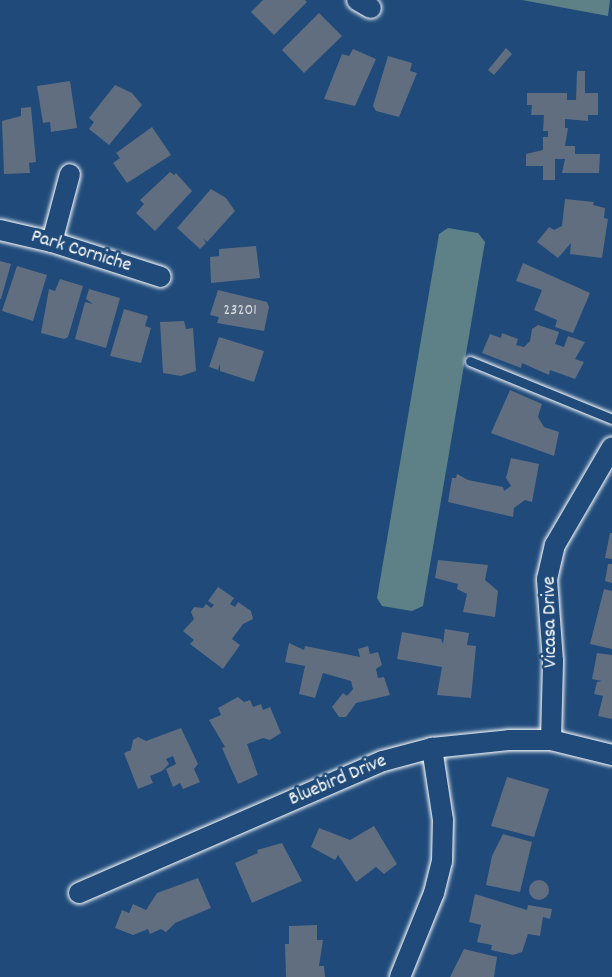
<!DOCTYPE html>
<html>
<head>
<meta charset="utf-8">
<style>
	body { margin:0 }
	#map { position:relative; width:612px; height:977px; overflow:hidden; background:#1f4a7a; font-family:Dekko,sans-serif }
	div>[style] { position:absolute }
	.green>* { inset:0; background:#5d8186 }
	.building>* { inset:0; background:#606e80 }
	.round { border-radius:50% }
	.roads { filter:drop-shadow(0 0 2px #fff) drop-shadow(0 0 2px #fff) }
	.lane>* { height:9px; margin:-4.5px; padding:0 4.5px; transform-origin:4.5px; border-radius:4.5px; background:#1f4a7a }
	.street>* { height:20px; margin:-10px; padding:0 10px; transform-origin:10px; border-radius:10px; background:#1f4a7a }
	span { translate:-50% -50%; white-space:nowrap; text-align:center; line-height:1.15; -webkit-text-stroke:5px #1f4a7a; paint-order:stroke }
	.number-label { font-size:16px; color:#d7dbdf }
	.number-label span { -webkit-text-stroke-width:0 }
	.street-label { font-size:20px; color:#fff }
</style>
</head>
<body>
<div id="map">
	<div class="green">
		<i style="clip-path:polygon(522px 0,610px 0,608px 16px)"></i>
		<i style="clip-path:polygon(448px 228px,478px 233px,485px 242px,423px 606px,412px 611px,382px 606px,377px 598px,439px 234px)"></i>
	</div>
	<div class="building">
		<i style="clip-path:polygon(263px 0,305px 0,307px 2px,274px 35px,251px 12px)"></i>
		<i style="clip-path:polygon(319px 13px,342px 36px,304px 73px,282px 50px)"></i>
		<i style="clip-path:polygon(506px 48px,512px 54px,494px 75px,488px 70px)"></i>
		<i style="clip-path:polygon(353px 49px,376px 59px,355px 106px,324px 99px,342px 54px,349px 56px)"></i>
		<i style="clip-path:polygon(388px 56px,412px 63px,410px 71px,417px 73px,399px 117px,376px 111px,373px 106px)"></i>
		<i style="clip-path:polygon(577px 71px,585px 71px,585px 93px,598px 93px,598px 115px,588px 115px,588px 121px,565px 119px,565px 128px,568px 128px,565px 146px,575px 146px,575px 154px,600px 154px,599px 173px,562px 173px,565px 159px,555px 159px,555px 180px,543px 180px,543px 166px,526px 166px,526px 154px,543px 150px,543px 137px,548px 137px,548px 131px,543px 131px,544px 115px,531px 115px,532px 105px,527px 105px,527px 93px,567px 93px,567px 100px,576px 100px)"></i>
		<i style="clip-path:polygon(70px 81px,77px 128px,51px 132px,50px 122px,43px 123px,37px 86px)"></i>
		<i style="clip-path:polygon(115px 85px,132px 93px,142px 105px,109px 145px,89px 129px,94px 122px,89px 118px)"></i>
		<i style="clip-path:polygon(31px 107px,36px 162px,29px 163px,30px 173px,4px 174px,2px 121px,21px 116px,21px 108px)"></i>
		<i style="clip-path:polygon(152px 127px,171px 155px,127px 183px,113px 163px,120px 158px,116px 153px)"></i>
		<i style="clip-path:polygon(170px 172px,174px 175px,176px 173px,192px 191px,155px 231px,136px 213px,144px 204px,140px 200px)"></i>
		<i style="clip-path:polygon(211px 189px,226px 198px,235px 211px,207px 242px,203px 238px,206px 243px,200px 249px,177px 228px)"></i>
		<i style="clip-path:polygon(565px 199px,594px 202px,593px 205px,605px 208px,604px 218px,608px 219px,602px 258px,570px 254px,571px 243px,558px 258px,537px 242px,549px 227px,554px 230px,562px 226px)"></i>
		<i style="clip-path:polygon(256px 246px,260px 278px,211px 283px,210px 257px,219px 256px,219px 249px)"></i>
		<i style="clip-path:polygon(0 261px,11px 264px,1px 299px,0 299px)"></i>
		<i style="clip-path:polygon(523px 263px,590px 293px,573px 333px,555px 327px,557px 320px,534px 310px,542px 290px,516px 281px)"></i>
		<i style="clip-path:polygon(17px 266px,47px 275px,33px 321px,2px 311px)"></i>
		<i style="clip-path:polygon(60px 279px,83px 286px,68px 337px,64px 339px,41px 333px,49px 289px,55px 291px)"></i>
		<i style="clip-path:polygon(89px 289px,120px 298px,106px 348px,75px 339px,85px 302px,93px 304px,86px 299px)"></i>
		<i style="clip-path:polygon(218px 290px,267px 302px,269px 307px,264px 331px,217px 323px,219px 317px,210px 315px)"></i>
		<i style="clip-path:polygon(124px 309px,148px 316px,145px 326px,151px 328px,141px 363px,110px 356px)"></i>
		<i style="clip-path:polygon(184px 321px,186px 329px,193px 328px,196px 371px,181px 376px,163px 373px,160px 322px)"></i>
		<i style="clip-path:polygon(538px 325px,559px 332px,555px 344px,564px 347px,568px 336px,585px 342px,575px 359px,584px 362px,575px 379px,550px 370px,549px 375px,522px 363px,521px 368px,482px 353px,490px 334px,501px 338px,502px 333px,518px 339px,516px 345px,524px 347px,530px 341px,532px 329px)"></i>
		<i style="clip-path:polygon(219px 337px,264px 351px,254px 382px,220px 371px,220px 364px,218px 370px,209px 367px)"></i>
		<i style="clip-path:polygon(510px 390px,542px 404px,538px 417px,544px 427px,559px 432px,554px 456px,491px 433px)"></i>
		<i style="clip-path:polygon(511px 458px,539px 464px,532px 502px,525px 500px,514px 508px,513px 517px,448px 502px,452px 478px,456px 478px,457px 474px,468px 480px,503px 487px,504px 491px,511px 486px,506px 478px)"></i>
		<i style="clip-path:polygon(610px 533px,612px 533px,612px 559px,605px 558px)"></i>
		<i style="clip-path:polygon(438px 560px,488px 565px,485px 580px,498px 591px,495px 617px,463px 612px,467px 594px,457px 589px,458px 584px,435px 578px)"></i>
		<i style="clip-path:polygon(608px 564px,612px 564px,612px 583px,605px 581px)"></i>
		<i style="clip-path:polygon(218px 587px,234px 598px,230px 604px,235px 607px,238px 602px,251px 611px,253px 619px,243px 624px,232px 639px,240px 645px,223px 669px,190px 644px,194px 640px,183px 631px,194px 619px,191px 612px,194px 607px,203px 608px,206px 604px,211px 608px,214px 605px,208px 601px)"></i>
		<i style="clip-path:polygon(604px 589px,612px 591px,612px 649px,590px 644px)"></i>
		<i style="clip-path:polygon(445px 629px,469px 633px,467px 645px,476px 646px,471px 698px,437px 695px,442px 667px,397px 659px,402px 632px,441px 639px,443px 644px)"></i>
		<i style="clip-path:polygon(289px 643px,304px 650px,305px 646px,360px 657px,358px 649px,368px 646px,370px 654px,378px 652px,382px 665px,376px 669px,378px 678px,384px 677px,390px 695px,356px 703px,346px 717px,339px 717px,332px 707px,343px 693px,347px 696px,353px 689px,351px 681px,323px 673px,315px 698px,299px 694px,305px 666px,285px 662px)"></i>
		<i style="clip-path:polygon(597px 653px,612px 655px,612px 719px,598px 716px,603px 696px,594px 694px,597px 682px,602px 681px,592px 679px)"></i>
		<i style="clip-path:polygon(238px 697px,244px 702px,250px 700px,253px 707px,261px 704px,263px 710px,270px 707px,281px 733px,270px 740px,263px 738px,247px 744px,258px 775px,238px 784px,222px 748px,225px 747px,209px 720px,221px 715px,218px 708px)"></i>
		<i style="clip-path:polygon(181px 728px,198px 764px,194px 769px,200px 782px,183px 789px,180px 783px,173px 787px,166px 769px,176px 764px,173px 756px,166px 759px,169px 764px,162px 771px,150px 776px,153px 783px,138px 789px,124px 753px,131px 750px,133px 740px,138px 737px,146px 741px)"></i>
		<i style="clip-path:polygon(507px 777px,549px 789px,534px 837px,491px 826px)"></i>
		<i style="clip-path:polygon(374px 826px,397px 864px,384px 874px,376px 867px,356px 882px,338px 855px,335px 860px,311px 847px,319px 828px,350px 840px)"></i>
		<i style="clip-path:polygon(503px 834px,532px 842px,520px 892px,486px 885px,492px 856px)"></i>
		<i style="clip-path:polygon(282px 843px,302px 881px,252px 903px,235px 863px,258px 853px,257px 850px)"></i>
		<i style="clip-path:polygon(198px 878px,211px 908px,175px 923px,166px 932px,161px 929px,150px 934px,148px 929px,133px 935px,115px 928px,122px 910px,129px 913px,133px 904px,146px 910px,157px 893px)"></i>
		<i class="round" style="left:529px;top:880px;width:20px;height:20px"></i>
		<i style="clip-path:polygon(475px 894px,527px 910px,528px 905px,552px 909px,550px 919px,543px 917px,540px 936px,528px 934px,522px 952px,513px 955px,491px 950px,492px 945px,477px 942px,481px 925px,469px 922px)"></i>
		<i style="clip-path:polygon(317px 925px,317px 940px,323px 940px,319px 966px,324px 966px,325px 977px,286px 977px,285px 944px,289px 944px,289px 926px)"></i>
		<i style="clip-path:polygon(464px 949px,497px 957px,494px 977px,450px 977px)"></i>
	</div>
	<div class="roads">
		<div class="lane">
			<i style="left:470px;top:361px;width:153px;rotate:22.2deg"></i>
		</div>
		<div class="street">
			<i style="left:357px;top:0;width:16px;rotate:30deg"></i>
			<i style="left:0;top:230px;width:53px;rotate:13deg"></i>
			<i style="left:52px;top:242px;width:114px;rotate:17.8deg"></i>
			<i style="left:52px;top:242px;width:70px;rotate:-75.2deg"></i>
			<i style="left:551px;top:740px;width:79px;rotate:-88.5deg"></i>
			<i style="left:553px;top:661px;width:82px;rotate:-94.2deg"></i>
			<i style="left:547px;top:579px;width:35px;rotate:-77deg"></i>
			<i style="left:555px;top:545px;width:113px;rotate:-59.8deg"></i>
			<i style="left:79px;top:893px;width:331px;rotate:-23.5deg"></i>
			<i style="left:383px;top:761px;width:51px;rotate:-14.9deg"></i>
			<i style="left:432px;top:748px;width:77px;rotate:-5.9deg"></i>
			<i style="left:509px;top:740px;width:42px"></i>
			<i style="left:551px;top:740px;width:63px;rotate:13.8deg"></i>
			<i style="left:400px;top:977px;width:91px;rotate:-68deg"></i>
			<i style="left:434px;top:893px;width:33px;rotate:-76deg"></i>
			<i style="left:442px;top:861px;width:41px;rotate:-88.6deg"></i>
			<i style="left:443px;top:820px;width:73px;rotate:-98.7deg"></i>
		</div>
	</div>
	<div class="number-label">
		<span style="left:240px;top:311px">23201</span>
	</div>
	<div class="street-label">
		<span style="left:81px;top:252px;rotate:17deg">Park Corniche</span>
		<span style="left:551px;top:622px;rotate:-91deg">Vicasa Drive</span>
		<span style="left:338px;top:781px;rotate:-23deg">Bluebird Drive</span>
	</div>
</div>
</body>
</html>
